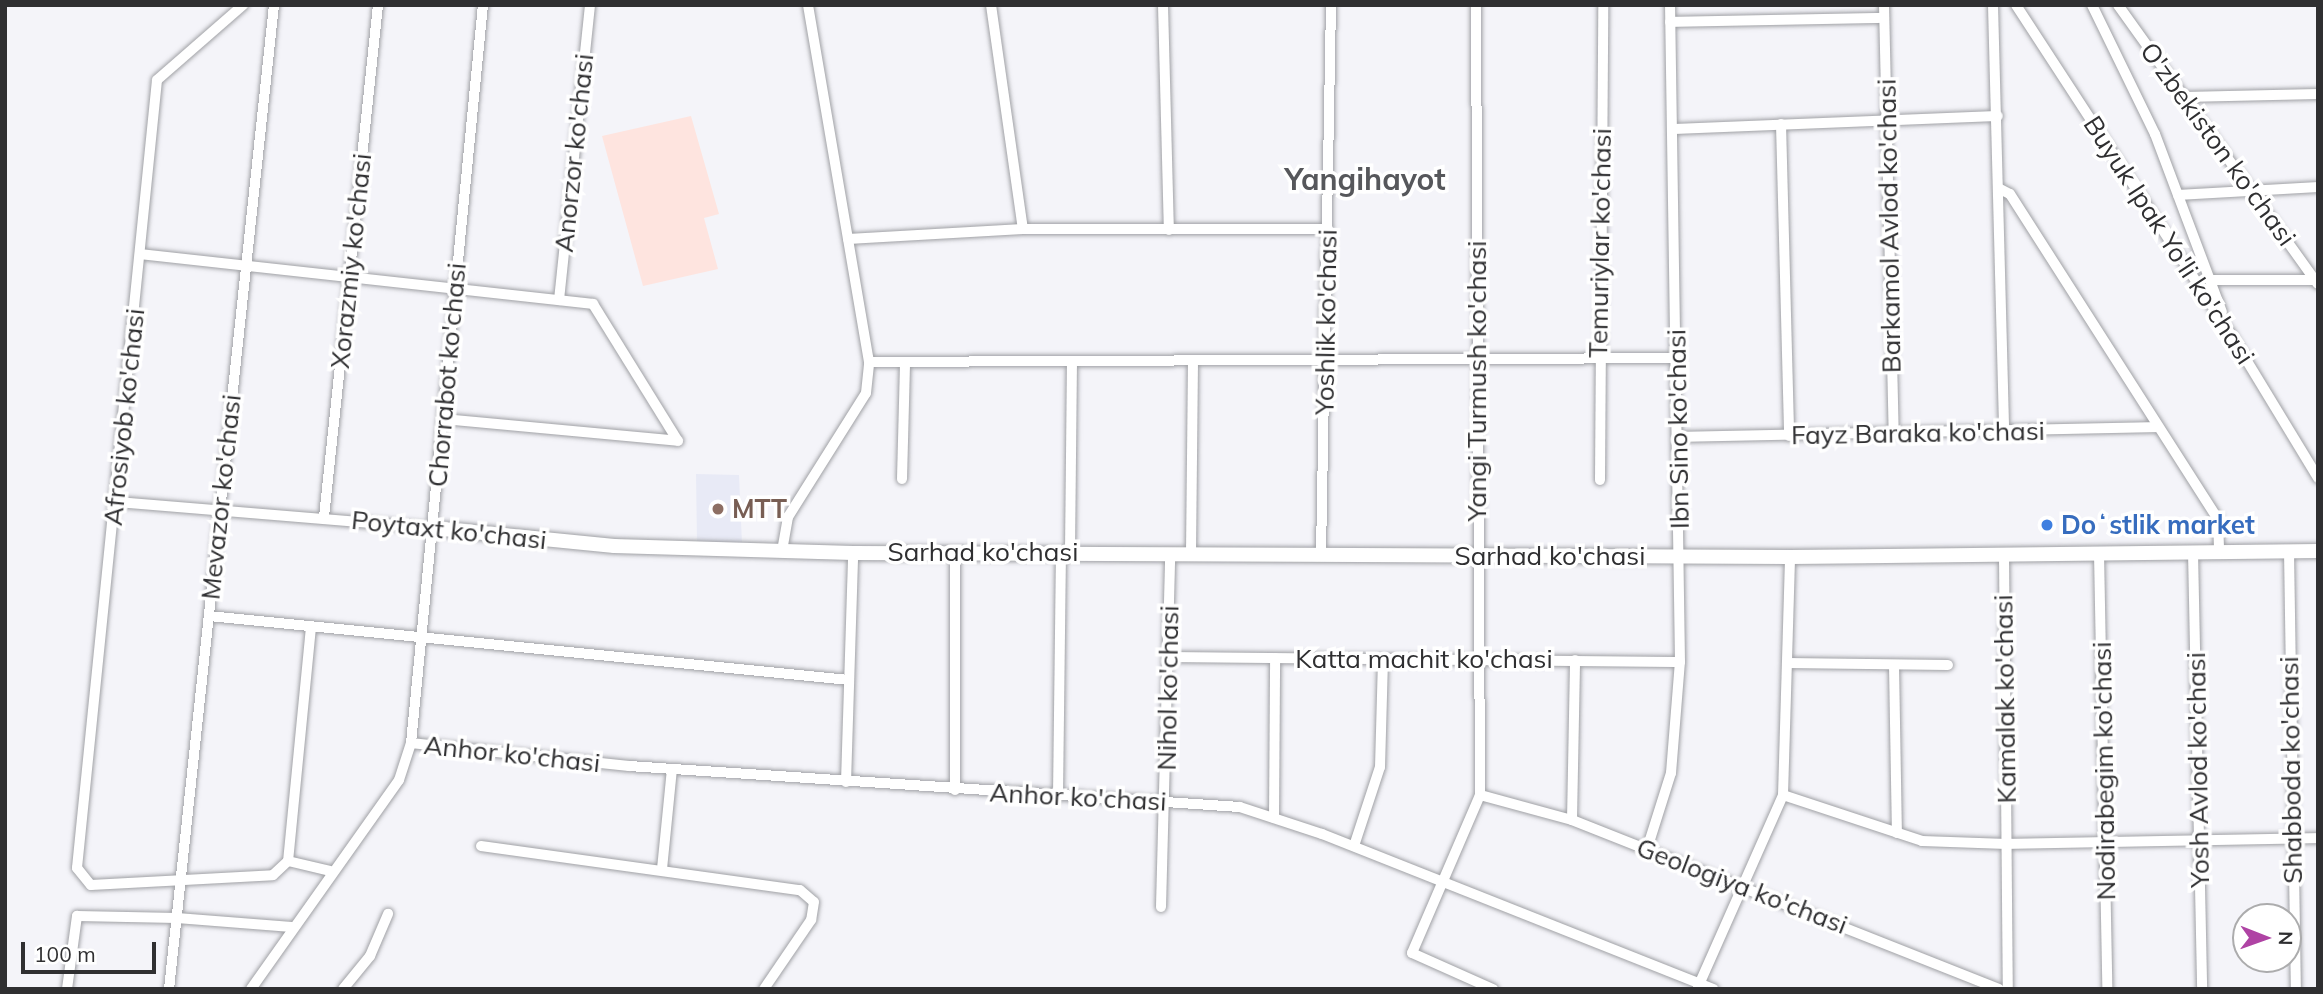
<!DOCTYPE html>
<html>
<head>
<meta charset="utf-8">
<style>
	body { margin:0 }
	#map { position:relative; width:2323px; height:994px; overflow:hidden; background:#f4f4f9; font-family:Mulish,sans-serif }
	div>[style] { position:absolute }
	.industrial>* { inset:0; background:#fee4df }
	.built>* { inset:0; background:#e8eaf6 }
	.roads { filter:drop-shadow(0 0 2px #a0a1a5) drop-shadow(0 0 2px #a0a1a5) }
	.street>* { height:10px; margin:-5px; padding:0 5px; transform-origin:5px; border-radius:5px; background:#fff }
	.secondary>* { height:14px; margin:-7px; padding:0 7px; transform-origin:7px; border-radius:7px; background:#fff }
	.dots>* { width:19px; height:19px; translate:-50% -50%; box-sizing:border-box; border:4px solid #fff; border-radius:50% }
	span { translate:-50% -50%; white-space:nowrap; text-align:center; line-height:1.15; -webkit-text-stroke:7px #fff; paint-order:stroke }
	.street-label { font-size:26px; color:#2f2f31 }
	.education-label { font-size:26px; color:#785e54; font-weight:700 }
	.left { translate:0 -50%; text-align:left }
	.shop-label { font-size:26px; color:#366cbe; font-weight:700 }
	.quarter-label { font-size:30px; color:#56575b; font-weight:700 }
	.frame { position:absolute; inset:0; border:7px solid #2f2f31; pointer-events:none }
	.north { position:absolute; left:2232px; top:903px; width:70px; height:70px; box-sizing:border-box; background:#fff; border:2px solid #acacad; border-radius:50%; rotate:91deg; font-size:19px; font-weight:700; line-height:28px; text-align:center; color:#2f2f31 }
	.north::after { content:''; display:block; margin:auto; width:24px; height:32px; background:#af43a4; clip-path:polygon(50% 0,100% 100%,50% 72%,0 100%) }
	.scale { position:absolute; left:21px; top:942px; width:135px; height:32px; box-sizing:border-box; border:4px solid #2f2f31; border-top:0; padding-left:9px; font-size:21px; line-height:24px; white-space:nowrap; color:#2f2f31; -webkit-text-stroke:5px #fff; paint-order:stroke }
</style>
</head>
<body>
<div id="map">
	<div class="industrial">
		<i style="clip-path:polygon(691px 116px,719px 214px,704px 218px,718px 269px,643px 286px,602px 136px)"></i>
	</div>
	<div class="built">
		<i style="clip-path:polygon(696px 474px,739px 475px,742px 544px,697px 542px)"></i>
	</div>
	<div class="roads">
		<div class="street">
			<i style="left:243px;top:5px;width:114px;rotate:138.9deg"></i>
			<i style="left:157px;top:80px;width:792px;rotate:95.8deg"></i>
			<i style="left:77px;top:868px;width:22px;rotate:51deg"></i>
			<i style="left:91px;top:885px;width:182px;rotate:-3.1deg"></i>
			<i style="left:273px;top:875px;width:21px;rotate:-43deg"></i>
			<i style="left:991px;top:5px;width:226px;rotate:81.9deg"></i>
			<i style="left:1163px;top:5px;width:225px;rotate:88.5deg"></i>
			<i style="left:1476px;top:5px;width:790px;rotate:89.71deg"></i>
			<i style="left:1480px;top:795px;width:172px;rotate:113.3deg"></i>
			<i style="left:1412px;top:953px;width:89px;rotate:24deg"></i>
			<i style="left:1884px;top:5px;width:428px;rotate:88.7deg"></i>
			<i style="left:1993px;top:5px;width:426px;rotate:88.5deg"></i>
			<i style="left:2016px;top:5px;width:392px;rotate:56.9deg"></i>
			<i style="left:2230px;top:333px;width:170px;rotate:58.7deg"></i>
			<i style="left:2092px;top:5px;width:144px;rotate:64deg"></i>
			<i style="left:2155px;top:134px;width:190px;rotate:69.4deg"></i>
			<i style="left:2118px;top:5px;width:343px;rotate:54.4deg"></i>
			<i style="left:1670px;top:22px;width:214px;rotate:-1.1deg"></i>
			<i style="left:2184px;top:97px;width:134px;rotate:-1.3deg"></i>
			<i style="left:1781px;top:124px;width:312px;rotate:88.5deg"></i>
			<i style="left:1673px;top:129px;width:325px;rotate:-2.3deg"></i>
			<i style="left:2000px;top:189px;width:11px;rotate:27deg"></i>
			<i style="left:2010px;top:194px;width:386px;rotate:57.4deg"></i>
			<i style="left:2218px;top:519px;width:33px;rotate:88deg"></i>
			<i style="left:2178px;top:195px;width:140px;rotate:-3.3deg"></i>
			<i style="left:848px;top:239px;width:175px;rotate:-3.3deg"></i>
			<i style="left:1023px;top:229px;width:305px"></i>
			<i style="left:140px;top:254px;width:456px;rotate:6.3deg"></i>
			<i style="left:593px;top:304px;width:161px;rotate:58.2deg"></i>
			<i style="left:2210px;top:280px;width:108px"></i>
			<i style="left:559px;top:300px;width:297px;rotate:-84deg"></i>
			<i style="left:869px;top:362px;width:807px;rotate:-0.28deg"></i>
			<i style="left:443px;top:419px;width:236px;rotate:5.3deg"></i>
			<i style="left:1679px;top:437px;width:477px;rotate:-1.2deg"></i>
			<i style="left:902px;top:479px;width:116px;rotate:-88.5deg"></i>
			<i style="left:1600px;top:480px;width:475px;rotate:-89.6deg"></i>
			<i style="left:116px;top:502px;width:318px;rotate:4.7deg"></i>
			<i style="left:324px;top:517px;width:515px;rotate:-83.98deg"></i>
			<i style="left:782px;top:551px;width:35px;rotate:-80deg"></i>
			<i style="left:788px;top:517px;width:146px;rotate:-57.8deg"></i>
			<i style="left:866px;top:393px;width:31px;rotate:-84deg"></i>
			<i style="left:869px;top:362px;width:362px;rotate:-99.7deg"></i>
			<i style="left:1070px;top:551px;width:187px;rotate:-89.4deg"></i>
			<i style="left:2289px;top:551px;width:438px;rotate:89.1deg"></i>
			<i style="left:2193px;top:552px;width:437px;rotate:88.8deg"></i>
			<i style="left:1191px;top:553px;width:192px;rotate:-89.4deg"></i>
			<i style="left:2099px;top:553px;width:436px;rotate:88.9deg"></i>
			<i style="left:1321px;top:554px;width:549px;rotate:-88.96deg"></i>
			<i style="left:2004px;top:554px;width:435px;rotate:89.5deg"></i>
			<i style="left:209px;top:616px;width:643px;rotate:5.71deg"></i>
			<i style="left:311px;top:627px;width:235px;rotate:95.6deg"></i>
			<i style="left:288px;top:861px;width:43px;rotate:13.4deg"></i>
			<i style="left:1168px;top:657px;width:512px;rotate:0.56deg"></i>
			<i style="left:1787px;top:663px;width:161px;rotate:0.7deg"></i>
			<i style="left:1894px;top:665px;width:168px;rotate:89deg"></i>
			<i style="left:411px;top:743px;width:219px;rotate:6deg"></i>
			<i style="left:629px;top:766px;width:612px;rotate:3.84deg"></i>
			<i style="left:1240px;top:807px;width:86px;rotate:18.2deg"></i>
			<i style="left:1322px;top:834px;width:421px;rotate:21.6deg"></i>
			<i style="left:846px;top:782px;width:229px;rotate:-88.2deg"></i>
			<i style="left:955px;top:790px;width:238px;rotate:-90deg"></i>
			<i style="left:1480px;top:795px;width:95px;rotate:15.2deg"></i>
			<i style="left:1572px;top:820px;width:459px;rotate:21.6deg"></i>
			<i style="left:1783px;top:795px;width:146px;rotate:18.3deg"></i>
			<i style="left:1922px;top:841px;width:85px;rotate:2deg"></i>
			<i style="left:2007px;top:844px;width:311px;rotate:-1.1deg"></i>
			<i style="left:1058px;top:796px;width:244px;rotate:-89.3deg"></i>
			<i style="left:1274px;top:818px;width:160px;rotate:-89.6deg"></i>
			<i style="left:1572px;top:820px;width:160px;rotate:-88.9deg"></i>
			<i style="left:481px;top:846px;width:322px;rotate:7.9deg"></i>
			<i style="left:800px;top:890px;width:18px;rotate:41deg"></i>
			<i style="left:814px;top:902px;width:18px;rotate:99deg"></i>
			<i style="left:811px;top:920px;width:83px;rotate:124.3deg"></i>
			<i style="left:1354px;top:846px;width:83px;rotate:-71.8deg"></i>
			<i style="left:1380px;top:767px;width:108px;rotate:-88.4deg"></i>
			<i style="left:1647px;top:849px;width:80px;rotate:-72.5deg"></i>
			<i style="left:1671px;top:773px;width:111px;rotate:-85.4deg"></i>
			<i style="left:1680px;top:662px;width:657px;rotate:-90.87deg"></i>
			<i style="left:662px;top:869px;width:100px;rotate:-84.3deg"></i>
			<i style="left:1161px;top:907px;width:353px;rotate:-88.5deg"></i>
			<i style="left:1698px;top:987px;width:210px;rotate:-66.1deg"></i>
			<i style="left:1783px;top:795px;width:238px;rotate:-88.3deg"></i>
			<i style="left:67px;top:989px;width:74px;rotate:-82.2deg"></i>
			<i style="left:77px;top:916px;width:100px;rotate:1.1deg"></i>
			<i style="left:177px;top:918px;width:115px;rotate:4.5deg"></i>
			<i style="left:169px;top:989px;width:990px;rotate:-83.91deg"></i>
			<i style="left:251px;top:989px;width:256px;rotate:-54.7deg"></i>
			<i style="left:399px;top:780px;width:39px;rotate:-72deg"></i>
			<i style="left:411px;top:743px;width:742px;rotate:-84.43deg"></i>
			<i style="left:343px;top:989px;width:43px;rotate:-50.7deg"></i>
			<i style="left:370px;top:956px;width:46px;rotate:-66.8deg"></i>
		</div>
		<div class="secondary">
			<i style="left:433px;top:528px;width:182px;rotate:5.7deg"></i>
			<i style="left:614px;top:546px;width:239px;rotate:1.7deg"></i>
			<i style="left:853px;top:553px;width:937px;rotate:0.24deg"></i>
			<i style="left:1790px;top:557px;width:528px;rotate:-0.65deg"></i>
		</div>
	</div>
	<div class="dots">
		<i style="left:718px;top:509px;background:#8d6e63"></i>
		<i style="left:2047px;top:525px;background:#3f7fe0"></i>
	</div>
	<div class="street-label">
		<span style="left:2218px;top:144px;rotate:54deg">O'zbekiston ko'chasi</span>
		<span style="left:574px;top:153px;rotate:-84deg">Anorzor ko'chasi</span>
		<span style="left:1889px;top:226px;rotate:-91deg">Barkamol Avlod ko'chasi</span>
		<span style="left:2169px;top:240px;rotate:57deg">Buyuk Ipak Yo'li ko'chasi</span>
		<span style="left:1600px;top:243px;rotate:-89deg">Temuriylar ko'chasi</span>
		<span style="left:351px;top:261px;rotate:-84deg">Xorazmiy ko'chasi</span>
		<span style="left:1326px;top:322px;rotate:-89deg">Yoshlik ko'chasi</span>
		<span style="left:447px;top:375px;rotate:-85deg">Chorrabot ko'chasi</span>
		<span style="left:1477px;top:381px;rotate:-90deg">Yangi Turmush ko'chasi</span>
		<span style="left:124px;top:417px;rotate:-84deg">Afrosiyob ko'chasi</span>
		<span style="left:1678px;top:429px;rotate:-91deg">Ibn Sino ko'chasi</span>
		<span style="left:1918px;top:433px;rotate:-1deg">Fayz Baraka ko'chasi</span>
		<span style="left:221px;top:497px;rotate:-84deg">Mevazor ko'chasi</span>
		<span style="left:449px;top:530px;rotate:6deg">Poytaxt ko'chasi</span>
		<span style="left:983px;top:552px">Sarhad ko'chasi</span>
		<span style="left:1550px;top:556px">Sarhad ko'chasi</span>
		<span style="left:1424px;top:659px">Katta machit ko'chasi</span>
		<span style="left:1168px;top:688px;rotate:-89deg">Nihol ko'chasi</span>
		<span style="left:2005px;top:699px;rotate:-91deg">Kamalak ko'chasi</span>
		<span style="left:512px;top:754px;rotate:6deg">Anhor ko'chasi</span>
		<span style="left:2198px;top:770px;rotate:-91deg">Yosh Avlod ko'chasi</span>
		<span style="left:2291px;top:770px;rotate:-91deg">Shabboda ko'chasi</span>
		<span style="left:2104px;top:771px;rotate:-91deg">Nodirabegim ko'chasi</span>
		<span style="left:1078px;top:797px;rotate:3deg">Anhor ko'chasi</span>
		<span style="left:1742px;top:886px;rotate:21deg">Geologiya ko'chasi</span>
	</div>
	<div class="education-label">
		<span class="left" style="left:732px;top:509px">MTT</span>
	</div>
	<div class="shop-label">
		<span class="left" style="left:2061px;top:525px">Doʻstlik market</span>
	</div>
	<div class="quarter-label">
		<span style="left:1365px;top:179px">Yangihayot</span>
	</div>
	<div class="frame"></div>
	<div class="north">N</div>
	<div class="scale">100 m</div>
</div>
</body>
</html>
